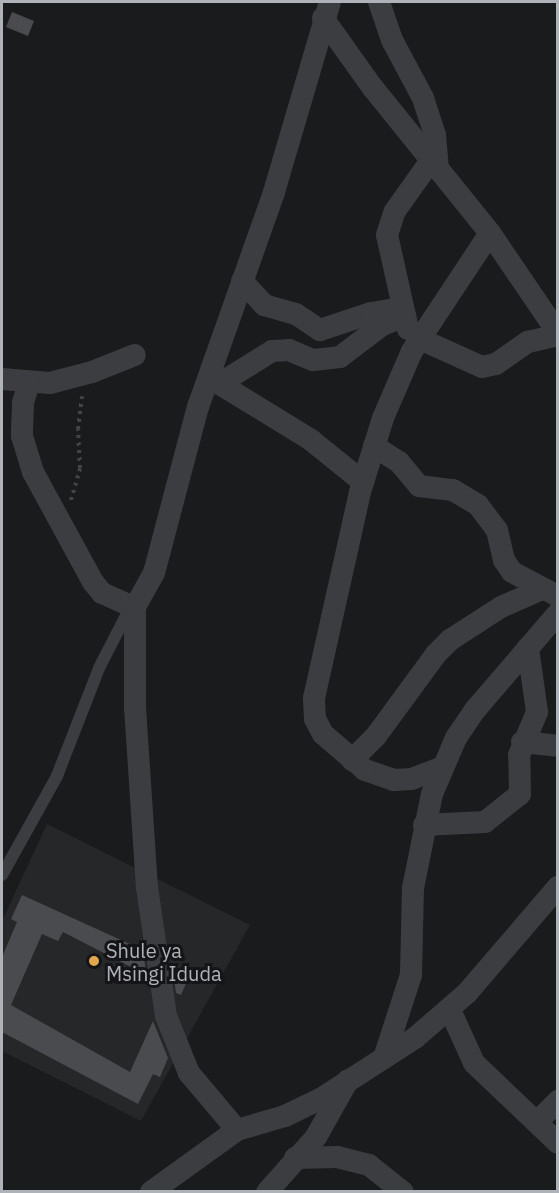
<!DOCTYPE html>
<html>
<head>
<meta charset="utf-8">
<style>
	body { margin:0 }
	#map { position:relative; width:559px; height:1193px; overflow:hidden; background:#1a1b1c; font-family:"IBM Plex Sans",sans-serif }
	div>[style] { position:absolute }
	.built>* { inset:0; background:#262729 }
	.building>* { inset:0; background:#4a4b4e }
	.path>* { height:4px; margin-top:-2px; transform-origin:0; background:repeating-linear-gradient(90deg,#424448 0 3px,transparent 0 7.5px) }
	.service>* { height:12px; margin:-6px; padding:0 6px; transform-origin:6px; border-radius:6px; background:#3c3d41 }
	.minor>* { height:22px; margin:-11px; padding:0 11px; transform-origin:11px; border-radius:11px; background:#3c3d41 }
	.dots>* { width:16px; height:16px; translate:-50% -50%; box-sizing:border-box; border:3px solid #151517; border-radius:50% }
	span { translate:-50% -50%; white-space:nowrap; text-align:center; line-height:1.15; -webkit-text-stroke:6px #151517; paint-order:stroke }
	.poi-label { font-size:20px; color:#aeb3ba }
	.left { translate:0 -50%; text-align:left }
	.frame { position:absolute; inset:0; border:3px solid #aeb3ba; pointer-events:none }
</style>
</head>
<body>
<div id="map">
	<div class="built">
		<i style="clip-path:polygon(47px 824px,250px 925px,141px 1121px,2px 1051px,2px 921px)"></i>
	</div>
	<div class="building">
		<i style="clip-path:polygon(12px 12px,34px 21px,28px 36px,6px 27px)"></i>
		<i style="clip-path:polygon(22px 895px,143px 950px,147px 979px,131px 972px,133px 968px,63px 932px,58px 941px,42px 934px,11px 1005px,130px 1072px,153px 1021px,168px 1058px,160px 1077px,153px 1074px,138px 1104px,2px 1032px,2px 957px,17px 922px,11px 919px)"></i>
		<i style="clip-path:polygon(172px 964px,191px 972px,181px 995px,176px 993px)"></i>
	</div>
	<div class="path">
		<i style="left:71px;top:500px;width:33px;rotate:-74deg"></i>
		<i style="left:80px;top:468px;width:39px;rotate:-93deg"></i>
		<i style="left:78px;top:429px;width:33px;rotate:-83deg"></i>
	</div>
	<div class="service">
		<i style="left:2px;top:875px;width:113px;rotate:-60.9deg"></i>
		<i style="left:57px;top:776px;width:116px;rotate:-68.7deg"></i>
		<i style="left:99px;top:668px;width:70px;rotate:-62.7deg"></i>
	</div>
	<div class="minor">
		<i style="left:379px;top:2px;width:40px;rotate:71.1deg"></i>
		<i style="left:392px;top:40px;width:66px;rotate:61.9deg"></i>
		<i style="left:423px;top:98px;width:39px;rotate:72deg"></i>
		<i style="left:435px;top:135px;width:32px;rotate:85deg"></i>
		<i style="left:323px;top:18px;width:86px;rotate:54.5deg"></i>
		<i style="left:373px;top:88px;width:186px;rotate:51.1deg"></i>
		<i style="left:490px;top:233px;width:121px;rotate:55.8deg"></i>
		<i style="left:242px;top:281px;width:33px;rotate:47deg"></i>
		<i style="left:264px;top:305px;width:33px;rotate:16deg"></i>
		<i style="left:296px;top:314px;width:29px;rotate:34deg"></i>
		<i style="left:320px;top:330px;width:54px;rotate:-18.4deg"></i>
		<i style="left:371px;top:313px;width:31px;rotate:-9deg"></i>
		<i style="left:408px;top:329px;width:96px;rotate:-102.6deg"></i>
		<i style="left:387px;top:235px;width:25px;rotate:-72deg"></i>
		<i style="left:395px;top:211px;width:64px;rotate:-54.6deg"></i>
		<i style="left:420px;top:339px;width:68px;rotate:24.3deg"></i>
		<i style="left:482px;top:367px;width:14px;rotate:-12deg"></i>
		<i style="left:496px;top:364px;width:39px;rotate:-35deg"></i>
		<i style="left:528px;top:342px;width:31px;rotate:-13deg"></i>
		<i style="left:210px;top:378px;width:119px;rotate:31.5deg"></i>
		<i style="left:311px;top:440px;width:67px;rotate:38.9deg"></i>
		<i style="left:2px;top:379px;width:48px;rotate:4.8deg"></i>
		<i style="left:50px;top:383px;width:43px;rotate:-14.7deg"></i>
		<i style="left:92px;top:372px;width:46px;rotate:-21.6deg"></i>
		<i style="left:29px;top:383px;width:21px;rotate:107deg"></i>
		<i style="left:23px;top:403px;width:33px;rotate:92deg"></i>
		<i style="left:22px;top:436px;width:38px;rotate:73deg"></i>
		<i style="left:33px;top:472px;width:125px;rotate:61.4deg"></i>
		<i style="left:93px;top:582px;width:14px;rotate:51deg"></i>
		<i style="left:102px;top:593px;width:32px;rotate:24deg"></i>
		<i style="left:219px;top:384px;width:62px;rotate:-31.9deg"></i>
		<i style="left:272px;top:351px;width:17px;rotate:-3deg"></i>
		<i style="left:289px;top:350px;width:26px;rotate:23deg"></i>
		<i style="left:313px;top:360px;width:27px;rotate:-6deg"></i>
		<i style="left:340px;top:357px;width:53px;rotate:-37.3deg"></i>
		<i style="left:382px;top:325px;width:25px;rotate:-21deg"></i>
		<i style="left:374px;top:446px;width:30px;rotate:33deg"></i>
		<i style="left:399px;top:462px;width:31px;rotate:50deg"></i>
		<i style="left:419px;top:486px;width:34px;rotate:7deg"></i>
		<i style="left:453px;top:490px;width:29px;rotate:31deg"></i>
		<i style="left:478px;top:505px;width:31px;rotate:53deg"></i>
		<i style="left:497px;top:530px;width:31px;rotate:77deg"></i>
		<i style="left:504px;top:560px;width:14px;rotate:56deg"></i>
		<i style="left:512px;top:572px;width:52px;rotate:27.6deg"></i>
		<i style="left:522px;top:742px;width:36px;rotate:6deg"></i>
		<i style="left:352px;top:760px;width:34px;rotate:-45deg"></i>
		<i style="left:376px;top:736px;width:102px;rotate:-53.8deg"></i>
		<i style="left:436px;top:654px;width:20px;rotate:-45deg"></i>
		<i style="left:450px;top:640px;width:61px;rotate:-32.9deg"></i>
		<i style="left:501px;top:607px;width:43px;rotate:-23.6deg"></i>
		<i style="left:443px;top:767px;width:33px;rotate:159deg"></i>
		<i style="left:412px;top:779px;width:18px;rotate:177deg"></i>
		<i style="left:394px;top:780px;width:31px;rotate:-161deg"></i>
		<i style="left:365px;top:770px;width:55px;rotate:-139.4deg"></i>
		<i style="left:323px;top:734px;width:17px;rotate:-118deg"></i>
		<i style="left:315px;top:719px;width:21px;rotate:-93deg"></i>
		<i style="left:314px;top:698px;width:211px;rotate:-77.4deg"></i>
		<i style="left:360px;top:492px;width:77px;rotate:-72.7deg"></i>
		<i style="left:383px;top:418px;width:73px;rotate:-66.6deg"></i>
		<i style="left:412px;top:351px;width:141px;rotate:-56.5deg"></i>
		<i style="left:424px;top:825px;width:61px;rotate:-2.8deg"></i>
		<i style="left:485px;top:822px;width:45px;rotate:-38.7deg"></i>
		<i style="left:520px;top:794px;width:39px;rotate:-91deg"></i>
		<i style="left:519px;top:755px;width:47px;rotate:-67.3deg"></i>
		<i style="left:537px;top:712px;width:65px;rotate:-98deg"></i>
		<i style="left:450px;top:1010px;width:58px;rotate:65.6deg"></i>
		<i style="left:474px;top:1063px;width:116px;rotate:43.6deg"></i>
		<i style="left:384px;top:1058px;width:87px;rotate:-72deg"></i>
		<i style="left:411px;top:975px;width:87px;rotate:-88.7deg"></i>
		<i style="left:413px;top:888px;width:96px;rotate:-78.6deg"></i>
		<i style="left:432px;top:794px;width:61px;rotate:-66.8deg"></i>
		<i style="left:456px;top:738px;width:34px;rotate:-56deg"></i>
		<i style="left:475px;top:710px;width:128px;rotate:-49.4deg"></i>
		<i style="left:537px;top:1122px;width:30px;rotate:-45deg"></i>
		<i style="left:237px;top:1130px;width:75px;rotate:-130.1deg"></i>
		<i style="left:189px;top:1073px;width:61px;rotate:-112deg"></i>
		<i style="left:166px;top:1016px;width:129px;rotate:-98.4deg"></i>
		<i style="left:147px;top:888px;width:179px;rotate:-93.8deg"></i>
		<i style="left:135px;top:709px;width:102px;rotate:-90deg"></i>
		<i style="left:135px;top:607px;width:39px;rotate:-61deg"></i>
		<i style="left:154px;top:573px;width:172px;rotate:-75.2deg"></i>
		<i style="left:198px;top:407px;width:228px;rotate:-70.5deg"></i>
		<i style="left:274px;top:192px;width:198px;rotate:-73.6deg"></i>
		<i style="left:295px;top:1158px;width:42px;rotate:-1.4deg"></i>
		<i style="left:337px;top:1157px;width:33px;rotate:14deg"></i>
		<i style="left:369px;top:1165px;width:43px;rotate:38.5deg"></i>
		<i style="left:151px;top:1192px;width:106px;rotate:-35.8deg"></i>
		<i style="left:237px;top:1130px;width:50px;rotate:-16.3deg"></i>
		<i style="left:285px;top:1116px;width:41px;rotate:-25.9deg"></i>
		<i style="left:322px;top:1098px;width:111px;rotate:-32.8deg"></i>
		<i style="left:415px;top:1038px;width:69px;rotate:-40.9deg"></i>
		<i style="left:467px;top:993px;width:140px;rotate:-49.4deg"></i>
		<i style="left:267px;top:1192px;width:74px;rotate:-48.3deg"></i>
		<i style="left:316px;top:1137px;width:65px;rotate:-60.7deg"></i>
	</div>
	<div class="dots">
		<i style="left:94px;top:961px;background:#e1a74e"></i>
	</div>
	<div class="poi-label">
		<span class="left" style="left:106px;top:962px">Shule ya<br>Msingi Iduda</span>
	</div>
	<div class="frame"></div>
</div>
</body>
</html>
